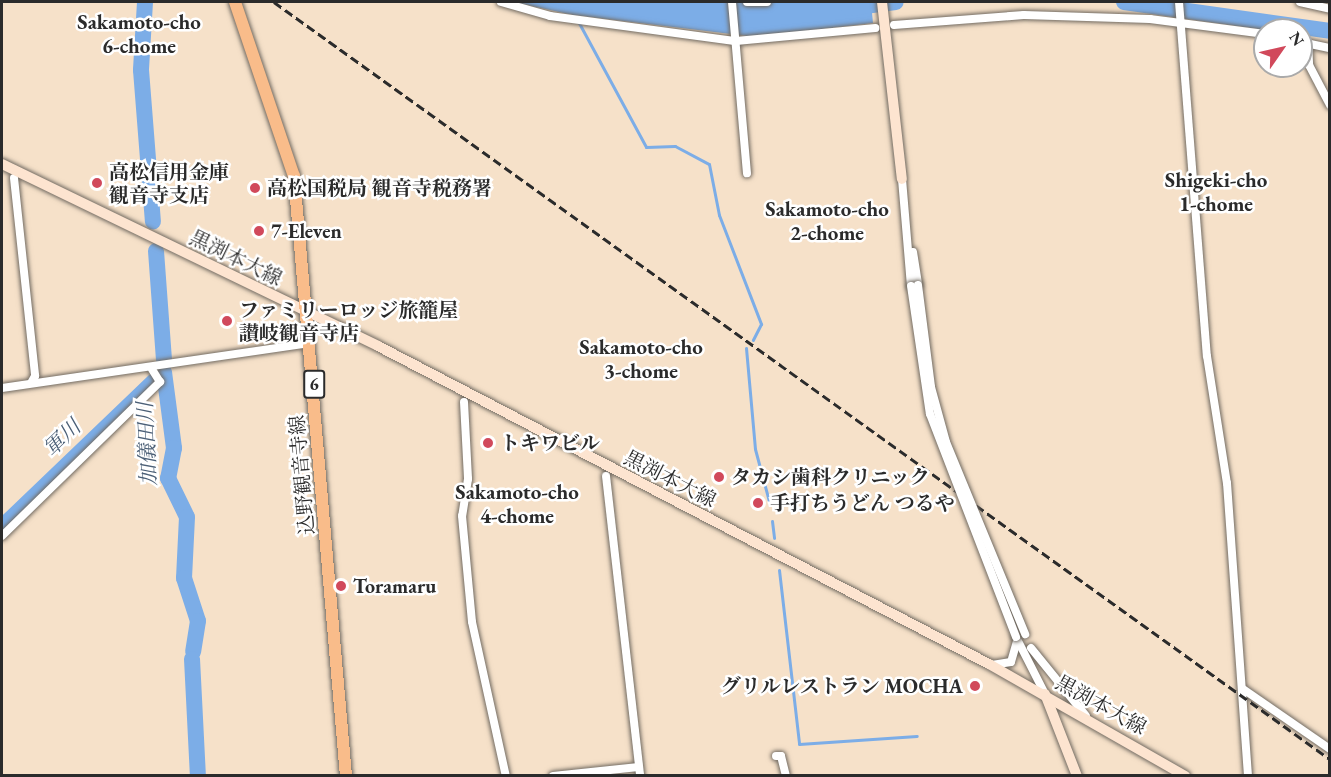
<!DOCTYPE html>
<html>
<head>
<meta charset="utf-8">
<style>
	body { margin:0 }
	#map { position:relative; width:1331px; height:777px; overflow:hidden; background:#f6e1c9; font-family:"EB Garamond","Noto Serif JP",serif }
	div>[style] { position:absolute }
	.water>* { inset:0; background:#7cade7 }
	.stream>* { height:3px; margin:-1.5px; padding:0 1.5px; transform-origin:1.5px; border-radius:1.5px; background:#7cade7 }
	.river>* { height:16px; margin:-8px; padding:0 8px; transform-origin:8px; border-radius:8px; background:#7cade7 }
	.roads { filter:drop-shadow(0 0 2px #726b62) drop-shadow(0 0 2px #726b62) }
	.street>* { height:8px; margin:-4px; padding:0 4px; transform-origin:4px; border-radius:4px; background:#fff }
	.secondary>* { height:10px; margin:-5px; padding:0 5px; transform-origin:5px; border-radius:5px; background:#fde4d0 }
	.primary>* { height:12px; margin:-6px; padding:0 6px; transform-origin:6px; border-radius:6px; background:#f9bc8a }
	.rail>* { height:3px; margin-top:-1.5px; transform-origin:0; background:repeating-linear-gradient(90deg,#2b2b2b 0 9px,transparent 0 13.5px) }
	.bridges { filter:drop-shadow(0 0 2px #726b62) drop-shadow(0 0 2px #726b62) }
	.street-bridge>* { height:8px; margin:-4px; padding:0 4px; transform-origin:4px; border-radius:4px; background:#fff }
	.dots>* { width:16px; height:16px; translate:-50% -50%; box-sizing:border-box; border:3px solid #fff; border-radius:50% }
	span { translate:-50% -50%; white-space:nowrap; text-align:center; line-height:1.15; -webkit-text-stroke:5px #fff; paint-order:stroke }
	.shield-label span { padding:2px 4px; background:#fff; border:2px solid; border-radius:4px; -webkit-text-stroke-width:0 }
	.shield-label { font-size:18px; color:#2b2b2b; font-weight:700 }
	.poi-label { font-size:20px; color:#2b2b2b; font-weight:700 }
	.left { translate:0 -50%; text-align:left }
	.right { translate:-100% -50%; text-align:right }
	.street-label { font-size:20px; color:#2b2b2b }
	.neighbourhood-label { font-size:21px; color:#2b2b2b; font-weight:700 }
	.water-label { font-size:21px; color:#4b5f76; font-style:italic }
	.frame { position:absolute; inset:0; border:3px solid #2b2b2b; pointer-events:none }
	.north { position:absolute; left:1253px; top:18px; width:60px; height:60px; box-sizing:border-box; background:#fff; border:2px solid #aaa; border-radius:50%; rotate:56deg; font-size:16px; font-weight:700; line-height:24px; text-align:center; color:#2b2b2b }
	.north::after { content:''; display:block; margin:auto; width:21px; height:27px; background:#d1495b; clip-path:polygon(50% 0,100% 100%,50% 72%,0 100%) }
</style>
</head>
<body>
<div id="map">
	<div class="water">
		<i style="clip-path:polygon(513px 2px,871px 2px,873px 23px,756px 37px,573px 15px)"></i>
	</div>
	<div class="stream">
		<i style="left:579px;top:23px;width:141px;rotate:61.6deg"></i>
		<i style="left:646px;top:147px;width:29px;rotate:-2deg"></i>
		<i style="left:675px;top:146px;width:38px;rotate:28deg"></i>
		<i style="left:709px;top:164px;width:52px;rotate:78.9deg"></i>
		<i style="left:719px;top:215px;width:117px;rotate:68.9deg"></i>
		<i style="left:761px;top:324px;width:18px;rotate:117deg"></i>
		<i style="left:746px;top:348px;width:101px;rotate:84.9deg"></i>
		<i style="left:755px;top:449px;width:58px;rotate:75deg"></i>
		<i style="left:772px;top:521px;width:17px;rotate:83deg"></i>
		<i style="left:779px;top:570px;width:175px;rotate:83.4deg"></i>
		<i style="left:799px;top:744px;width:118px;rotate:-3.9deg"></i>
	</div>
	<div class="river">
		<i style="left:145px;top:2px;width:68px;rotate:93.4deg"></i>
		<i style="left:141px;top:70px;width:152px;rotate:85.5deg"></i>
		<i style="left:1124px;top:2px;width:208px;rotate:8deg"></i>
		<i style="left:849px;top:8px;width:47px;rotate:-7.3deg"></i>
		<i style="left:156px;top:251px;width:109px;rotate:85.8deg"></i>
		<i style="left:164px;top:372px;width:77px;rotate:82.5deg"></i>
		<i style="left:174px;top:448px;width:31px;rotate:101deg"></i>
		<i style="left:168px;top:478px;width:43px;rotate:64deg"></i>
		<i style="left:187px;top:517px;width:61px;rotate:92.8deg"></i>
		<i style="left:184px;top:578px;width:45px;rotate:72deg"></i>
		<i style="left:198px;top:621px;width:31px;rotate:99deg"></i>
		<i style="left:2px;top:527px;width:211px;rotate:-43.8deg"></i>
		<i style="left:192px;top:659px;width:117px;rotate:87.1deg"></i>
	</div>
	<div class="roads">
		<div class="street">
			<i style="left:501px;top:2px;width:51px;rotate:15.9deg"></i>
			<i style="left:550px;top:16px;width:188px;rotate:7.7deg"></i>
			<i style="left:736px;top:41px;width:140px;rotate:-5.3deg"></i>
			<i style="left:732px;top:2px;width:172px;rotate:85deg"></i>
			<i style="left:747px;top:2px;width:20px"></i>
			<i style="left:1179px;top:2px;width:355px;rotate:85.5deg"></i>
			<i style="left:1207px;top:356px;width:129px;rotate:81.1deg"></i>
			<i style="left:1227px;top:483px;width:294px;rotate:85.9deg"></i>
			<i style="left:1300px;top:2px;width:31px;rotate:13deg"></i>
			<i style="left:894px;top:25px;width:130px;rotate:-4.4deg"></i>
			<i style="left:1024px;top:15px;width:126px;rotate:1.8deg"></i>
			<i style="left:1150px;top:19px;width:116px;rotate:7.4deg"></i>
			<i style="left:1301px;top:42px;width:30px;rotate:12deg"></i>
			<i style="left:1308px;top:43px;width:22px;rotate:87deg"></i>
			<i style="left:1309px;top:65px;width:45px;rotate:62.3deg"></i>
			<i style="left:14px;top:178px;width:199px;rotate:83.9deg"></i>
			<i style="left:35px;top:376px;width:8px;rotate:120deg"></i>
			<i style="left:902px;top:179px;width:107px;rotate:85.2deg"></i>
			<i style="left:913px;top:252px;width:33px;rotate:81deg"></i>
			<i style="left:2px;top:388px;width:311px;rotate:-8.3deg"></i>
			<i style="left:464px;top:402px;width:77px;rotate:87deg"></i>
			<i style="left:468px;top:479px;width:37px;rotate:99deg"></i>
			<i style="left:462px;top:516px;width:106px;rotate:84.6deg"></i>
			<i style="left:472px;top:622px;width:158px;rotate:77.6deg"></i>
			<i style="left:606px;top:476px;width:302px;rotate:83.5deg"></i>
			<i style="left:2px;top:536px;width:221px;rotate:-44.3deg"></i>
			<i style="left:160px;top:382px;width:15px;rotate:-122deg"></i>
			<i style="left:1016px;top:637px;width:64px;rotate:63deg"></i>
			<i style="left:1031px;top:648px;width:87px;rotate:51deg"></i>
			<i style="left:992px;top:665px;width:19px;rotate:-9deg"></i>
			<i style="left:1011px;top:662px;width:22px;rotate:-74deg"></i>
			<i style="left:1243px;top:689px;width:106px;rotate:34.6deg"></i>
			<i style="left:776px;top:756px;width:5px"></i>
			<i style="left:781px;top:756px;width:21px;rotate:76deg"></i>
			<i style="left:553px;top:776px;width:86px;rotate:-6deg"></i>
		</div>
		<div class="secondary">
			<i style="left:882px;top:2px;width:178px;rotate:83.6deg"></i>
			<i style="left:2px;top:164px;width:418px;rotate:25.8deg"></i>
			<i style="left:378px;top:346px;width:689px;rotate:27.5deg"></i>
			<i style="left:989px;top:664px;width:226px;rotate:29.7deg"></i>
			<i style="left:1045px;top:694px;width:88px;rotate:68.7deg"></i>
		</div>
		<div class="primary">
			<i style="left:235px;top:2px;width:184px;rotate:71.3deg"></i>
			<i style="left:294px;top:176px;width:602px;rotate:85.05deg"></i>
		</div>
	</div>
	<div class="rail">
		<i style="left:274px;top:2px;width:1299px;rotate:35.64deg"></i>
	</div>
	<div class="bridges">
		<div class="street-bridge">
			<i style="left:918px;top:285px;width:103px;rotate:82.7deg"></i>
			<i style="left:931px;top:387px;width:57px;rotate:74.7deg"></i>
			<i style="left:946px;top:442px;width:208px;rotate:67.6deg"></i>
			<i style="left:911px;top:286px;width:129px;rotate:81.6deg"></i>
			<i style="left:930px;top:414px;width:239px;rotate:68.9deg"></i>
		</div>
	</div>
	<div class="dots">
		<i style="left:97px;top:183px;background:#d1495b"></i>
		<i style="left:255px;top:188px;background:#d1495b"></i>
		<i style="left:259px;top:231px;background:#d1495b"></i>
		<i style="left:227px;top:321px;background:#d1495b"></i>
		<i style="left:488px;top:443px;background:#d1495b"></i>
		<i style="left:719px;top:477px;background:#d1495b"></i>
		<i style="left:758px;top:503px;background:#d1495b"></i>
		<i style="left:341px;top:586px;background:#d1495b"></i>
		<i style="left:975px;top:686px;background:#d1495b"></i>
	</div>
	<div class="shield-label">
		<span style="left:314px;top:384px">6</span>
	</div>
	<div class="poi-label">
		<span class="left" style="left:109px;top:184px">高松信用金庫<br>観音寺支店</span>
		<span class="left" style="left:267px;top:188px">高松国税局 観音寺税務署</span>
		<span class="left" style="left:271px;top:231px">7-Eleven</span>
		<span class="left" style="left:239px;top:322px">ファミリーロッジ旅籠屋<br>讃岐観音寺店</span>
		<span class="left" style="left:500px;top:443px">トキワビル</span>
		<span class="left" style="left:731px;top:477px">タカシ歯科クリニック</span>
		<span class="left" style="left:770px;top:503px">手打ちうどん つるや</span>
		<span class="left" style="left:353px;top:586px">Toramaru</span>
		<span class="right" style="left:963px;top:686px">グリルレストラン MOCHA</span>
	</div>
	<div class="street-label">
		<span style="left:236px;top:258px;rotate:26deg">黒渕本大線</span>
		<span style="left:302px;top:475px;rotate:-95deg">込野観音寺線</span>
		<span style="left:670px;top:479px;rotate:27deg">黒渕本大線</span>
		<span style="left:1101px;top:705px;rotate:29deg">黒渕本大線</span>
	</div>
	<div class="neighbourhood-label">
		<span style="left:139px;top:34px">Sakamoto-cho<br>6-chome</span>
		<span style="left:1216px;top:192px">Shigeki-cho<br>1-chome</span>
		<span style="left:827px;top:221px">Sakamoto-cho<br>2-chome</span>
		<span style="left:641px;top:359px">Sakamoto-cho<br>3-chome</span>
		<span style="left:517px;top:504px">Sakamoto-cho<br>4-chome</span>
	</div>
	<div class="water-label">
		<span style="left:62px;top:438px;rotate:-44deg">軍川</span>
		<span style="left:147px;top:444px;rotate:-93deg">加儀田川</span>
	</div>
	<div class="frame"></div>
	<div class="north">N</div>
</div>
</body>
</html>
